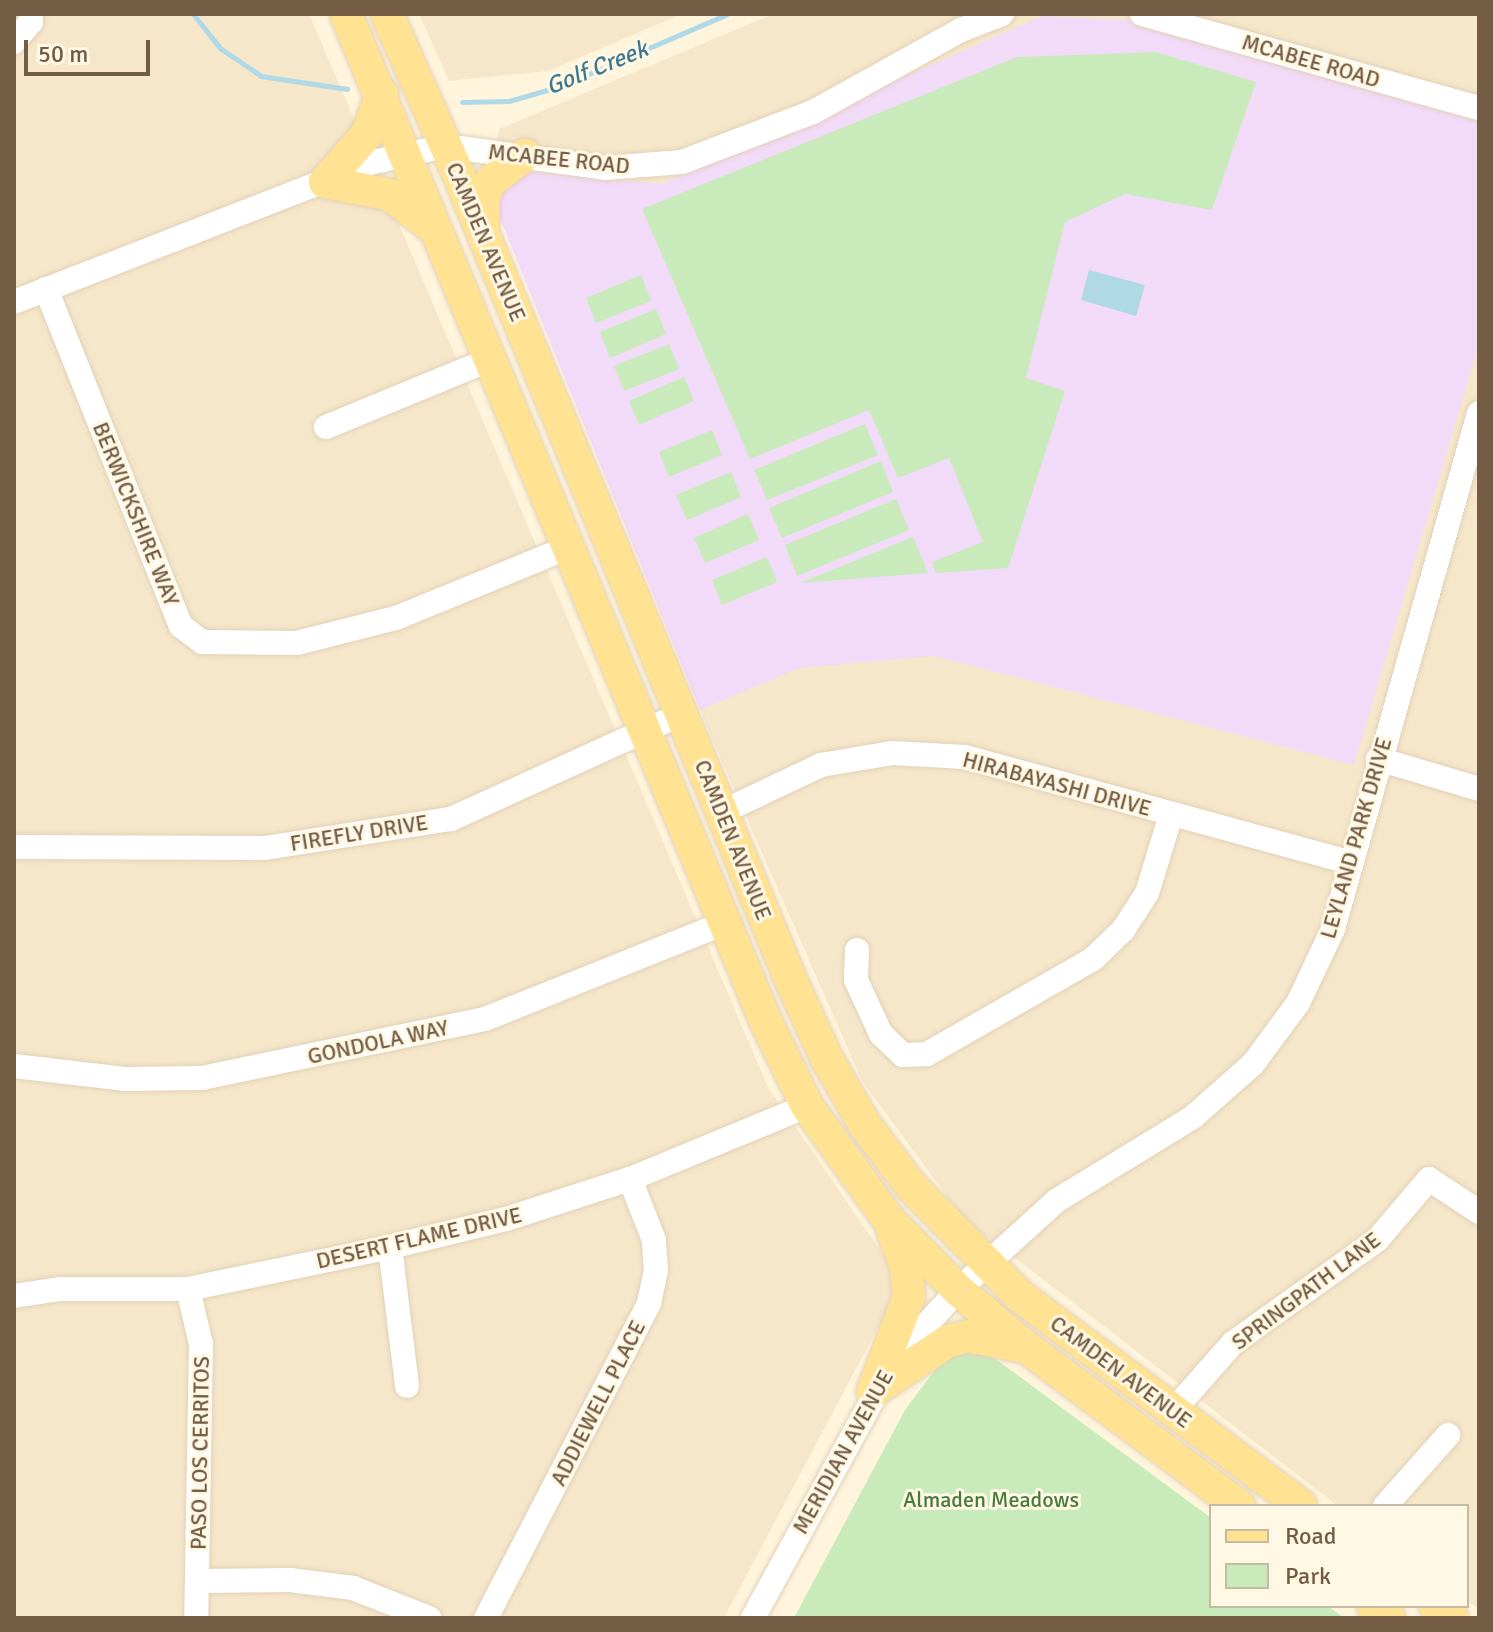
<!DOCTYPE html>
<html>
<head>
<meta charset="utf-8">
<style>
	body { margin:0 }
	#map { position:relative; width:1493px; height:1632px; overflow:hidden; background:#fef5dc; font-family:Signika,sans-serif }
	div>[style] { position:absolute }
	.residential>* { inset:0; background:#f6e7ca }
	.education>* { inset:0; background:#f2daf9 }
	.green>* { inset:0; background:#c9ebbb }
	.water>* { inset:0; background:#b0d9e8 }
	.stream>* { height:5px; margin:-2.5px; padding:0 2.5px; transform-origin:2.5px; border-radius:2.5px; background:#b0d9e8 }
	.roads { filter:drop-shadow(0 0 2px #e2d1b8) drop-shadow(0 0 2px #e2d1b8) }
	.minor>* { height:24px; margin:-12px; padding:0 12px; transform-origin:12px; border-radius:12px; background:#fff }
	.major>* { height:32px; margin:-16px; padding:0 16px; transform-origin:16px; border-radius:16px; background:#ffe392 }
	span { translate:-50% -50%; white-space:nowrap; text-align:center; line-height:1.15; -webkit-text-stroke:6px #fff8e4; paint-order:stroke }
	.street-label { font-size:22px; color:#745b44 }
	.park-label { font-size:22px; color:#477b3b }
	.water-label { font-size:24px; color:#3f7991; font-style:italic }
	.frame { position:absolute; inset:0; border:16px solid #745b44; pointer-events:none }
	.legend { position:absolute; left:1209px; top:1504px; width:260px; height:104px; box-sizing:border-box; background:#fff8e4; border:2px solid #c7b9a4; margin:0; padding:10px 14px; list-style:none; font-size:24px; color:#745b44 }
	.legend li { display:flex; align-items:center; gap:16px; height:40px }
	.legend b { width:40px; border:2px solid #c7b9a4 }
	.scale { position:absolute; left:24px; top:40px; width:126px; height:36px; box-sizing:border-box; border:4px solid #745b44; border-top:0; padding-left:10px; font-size:24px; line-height:28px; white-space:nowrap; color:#745b44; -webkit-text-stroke:6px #fff8e4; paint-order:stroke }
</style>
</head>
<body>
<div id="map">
	<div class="residential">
		<i style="clip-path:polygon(14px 14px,309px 14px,768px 1087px,902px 1282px,724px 1618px,14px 1618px)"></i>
		<i style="clip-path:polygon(419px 14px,682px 14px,548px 71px,449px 81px)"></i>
		<i style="clip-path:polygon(773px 14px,1479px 14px,1479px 1609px,1467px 1601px,1467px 1506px,1338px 1506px,963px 1218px,862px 1081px,710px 734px,491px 181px,499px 129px)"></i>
	</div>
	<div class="education">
		<i style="clip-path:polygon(1042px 16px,1173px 22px,1479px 114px,1479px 344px,1354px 765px,934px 656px,800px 668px,700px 710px,479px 167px,662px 184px)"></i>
	</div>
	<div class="green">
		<i style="clip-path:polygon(1156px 52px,1256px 82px,1212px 210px,1125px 194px,1065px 222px,1026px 378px,1065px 391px,1008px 568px,936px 573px,932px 562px,983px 542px,949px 458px,898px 478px,869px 410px,750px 459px,642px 209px,1017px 57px)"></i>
		<i style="clip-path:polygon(641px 275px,651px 301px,596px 323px,586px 298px)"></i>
		<i style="clip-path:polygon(656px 309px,666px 334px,610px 358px,600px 332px)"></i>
		<i style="clip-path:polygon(669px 344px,679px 369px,624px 391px,614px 366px)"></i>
		<i style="clip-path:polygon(684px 377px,694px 401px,639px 425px,629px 401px)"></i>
		<i style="clip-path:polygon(865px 424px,878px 455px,767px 500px,754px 470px)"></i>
		<i style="clip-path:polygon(712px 430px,722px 455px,669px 477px,659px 452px)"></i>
		<i style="clip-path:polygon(881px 461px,893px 492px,782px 538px,769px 508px)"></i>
		<i style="clip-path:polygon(731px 472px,741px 497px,687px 520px,676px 495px)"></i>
		<i style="clip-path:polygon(896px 499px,909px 530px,797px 576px,785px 545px)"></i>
		<i style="clip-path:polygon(748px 514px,759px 540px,705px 563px,694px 538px)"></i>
		<i style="clip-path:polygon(913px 537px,928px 573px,800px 583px)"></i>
		<i style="clip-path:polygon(767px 557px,777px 582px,722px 605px,712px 580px)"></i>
		<i style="clip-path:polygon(982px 1349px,1211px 1518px,1211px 1606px,1328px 1606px,1344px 1618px,794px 1618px,905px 1410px,949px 1351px)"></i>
	</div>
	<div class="water">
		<i style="clip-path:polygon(1089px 270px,1145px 285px,1136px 316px,1081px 300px)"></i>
	</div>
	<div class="stream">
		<i style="left:193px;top:14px;width:43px;rotate:51.5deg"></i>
		<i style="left:220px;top:48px;width:50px;rotate:34.3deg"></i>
		<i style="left:261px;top:76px;width:87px;rotate:8.6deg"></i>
		<i style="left:462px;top:102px;width:47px;rotate:-1.2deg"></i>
		<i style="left:509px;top:101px;width:54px;rotate:-16.1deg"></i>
		<i style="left:561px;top:86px;width:181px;rotate:-23.4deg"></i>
	</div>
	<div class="roads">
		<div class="minor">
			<i style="left:1142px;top:14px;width:350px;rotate:15.6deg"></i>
			<i style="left:14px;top:42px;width:26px;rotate:-50deg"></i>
			<i style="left:31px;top:22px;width:8px;rotate:-90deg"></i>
			<i style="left:46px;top:289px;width:363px;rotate:68.2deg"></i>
			<i style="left:181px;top:626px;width:26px;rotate:37deg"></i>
			<i style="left:202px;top:642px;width:95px;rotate:0.6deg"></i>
			<i style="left:297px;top:643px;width:102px;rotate:-14.2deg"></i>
			<i style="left:396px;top:618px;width:187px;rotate:-22.3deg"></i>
			<i style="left:14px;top:302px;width:386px;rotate:-21.3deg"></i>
			<i style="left:374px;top:162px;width:73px;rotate:-12.7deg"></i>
			<i style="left:445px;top:146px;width:162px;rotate:7.8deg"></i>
			<i style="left:605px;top:168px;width:77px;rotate:-4.5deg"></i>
			<i style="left:682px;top:162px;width:140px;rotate:-20.9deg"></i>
			<i style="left:813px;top:112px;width:169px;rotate:-29deg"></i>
			<i style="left:961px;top:30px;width:44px;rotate:-21.3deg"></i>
			<i style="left:326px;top:427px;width:178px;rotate:-22.4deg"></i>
			<i style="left:1378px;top:759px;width:105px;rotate:16.5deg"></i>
			<i style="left:722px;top:812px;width:110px;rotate:-25.4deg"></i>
			<i style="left:821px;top:765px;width:73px;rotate:-9.5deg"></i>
			<i style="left:893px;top:753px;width:72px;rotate:3.2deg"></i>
			<i style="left:965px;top:757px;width:399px;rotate:15.3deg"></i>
			<i style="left:14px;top:847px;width:251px;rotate:0.2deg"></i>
			<i style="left:265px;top:848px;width:188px;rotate:-8.9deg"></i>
			<i style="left:451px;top:819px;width:253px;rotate:-24.5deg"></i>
			<i style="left:857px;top:950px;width:30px;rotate:92deg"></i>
			<i style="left:856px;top:980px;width:60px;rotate:65.2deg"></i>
			<i style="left:881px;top:1034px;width:30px;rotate:44deg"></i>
			<i style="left:903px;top:1055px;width:24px;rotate:-2deg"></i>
			<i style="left:927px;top:1054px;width:191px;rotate:-29.8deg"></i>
			<i style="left:1093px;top:959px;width:42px;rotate:-44deg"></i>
			<i style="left:1123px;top:930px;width:44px;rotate:-57deg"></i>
			<i style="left:1147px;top:893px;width:82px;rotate:-72.9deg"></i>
			<i style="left:14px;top:1066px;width:111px;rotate:6.7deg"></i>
			<i style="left:124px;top:1079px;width:78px;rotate:-0.7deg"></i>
			<i style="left:202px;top:1078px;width:289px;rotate:-11.8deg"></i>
			<i style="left:485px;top:1019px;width:258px;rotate:-21.8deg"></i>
			<i style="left:390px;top:1247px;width:140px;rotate:83deg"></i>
			<i style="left:188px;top:1289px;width:57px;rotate:76.7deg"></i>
			<i style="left:201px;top:1344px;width:274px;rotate:91deg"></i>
			<i style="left:14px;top:1296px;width:47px;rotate:-8.7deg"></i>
			<i style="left:60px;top:1289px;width:128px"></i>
			<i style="left:188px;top:1289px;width:206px;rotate:-11.7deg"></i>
			<i style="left:390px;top:1247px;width:119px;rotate:-13.6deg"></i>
			<i style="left:506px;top:1219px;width:130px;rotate:-17.9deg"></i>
			<i style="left:630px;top:1179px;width:191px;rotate:-22.4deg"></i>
			<i style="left:1173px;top:1411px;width:91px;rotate:-48.6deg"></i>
			<i style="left:1233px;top:1343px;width:178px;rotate:-35.6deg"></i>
			<i style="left:1378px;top:1239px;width:79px;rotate:-49.6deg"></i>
			<i style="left:1429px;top:1179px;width:60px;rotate:33.4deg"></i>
			<i style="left:1385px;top:1506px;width:95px;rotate:-48.4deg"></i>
			<i style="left:198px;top:1581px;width:92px;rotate:-0.6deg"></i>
			<i style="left:290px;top:1580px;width:64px;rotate:7.2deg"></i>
			<i style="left:353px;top:1588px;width:82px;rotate:21.5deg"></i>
			<i style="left:486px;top:1618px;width:355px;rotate:-62.6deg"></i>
			<i style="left:649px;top:1303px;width:33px;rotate:-78deg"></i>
			<i style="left:656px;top:1271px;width:31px;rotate:-94deg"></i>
			<i style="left:654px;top:1240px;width:66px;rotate:-111.5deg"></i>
			<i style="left:753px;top:1618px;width:294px;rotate:-61.3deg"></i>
			<i style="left:894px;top:1360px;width:95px;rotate:-47.6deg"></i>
			<i style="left:958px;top:1290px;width:132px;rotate:-42.2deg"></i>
			<i style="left:1056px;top:1201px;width:161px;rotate:-31.5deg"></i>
			<i style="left:1193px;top:1117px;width:80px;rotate:-41.5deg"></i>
			<i style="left:1253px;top:1064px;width:76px;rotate:-53.6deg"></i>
			<i style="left:1298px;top:1003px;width:82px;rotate:-64.7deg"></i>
			<i style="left:1333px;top:929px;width:536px;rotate:-74.2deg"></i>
		</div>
		<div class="major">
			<i style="left:346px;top:14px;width:1092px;rotate:67.38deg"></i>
			<i style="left:766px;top:1022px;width:93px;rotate:64deg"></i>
			<i style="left:807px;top:1106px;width:140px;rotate:54.3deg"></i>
			<i style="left:889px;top:1220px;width:98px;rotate:45.4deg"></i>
			<i style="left:958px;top:1290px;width:89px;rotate:40deg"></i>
			<i style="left:1026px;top:1347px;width:266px;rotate:36.7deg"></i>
			<i style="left:387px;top:14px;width:187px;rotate:66deg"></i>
			<i style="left:463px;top:185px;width:863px;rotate:67.59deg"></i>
			<i style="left:792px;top:983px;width:84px;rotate:65.3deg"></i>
			<i style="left:827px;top:1059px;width:76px;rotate:60.1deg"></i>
			<i style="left:865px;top:1125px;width:76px;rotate:53deg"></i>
			<i style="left:911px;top:1186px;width:156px;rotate:45.3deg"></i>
			<i style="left:1021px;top:1297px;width:349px;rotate:36.7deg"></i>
			<i style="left:325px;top:182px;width:67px;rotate:11.1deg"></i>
			<i style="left:391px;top:195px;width:57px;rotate:37.9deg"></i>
			<i style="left:325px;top:182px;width:64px;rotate:-48.8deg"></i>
			<i style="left:367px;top:134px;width:43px;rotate:-69.4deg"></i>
			<i style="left:483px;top:228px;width:31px;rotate:-90deg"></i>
			<i style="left:483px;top:197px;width:18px;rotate:-63deg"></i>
			<i style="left:491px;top:181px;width:43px;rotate:-37.4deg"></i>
			<i style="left:873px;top:1391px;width:102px;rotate:-69.2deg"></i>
			<i style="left:909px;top:1296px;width:29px;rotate:-96deg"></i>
			<i style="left:906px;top:1267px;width:38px;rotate:-110deg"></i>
			<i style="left:873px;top:1391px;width:90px;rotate:-33.7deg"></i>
			<i style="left:948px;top:1341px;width:21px;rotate:-14deg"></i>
			<i style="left:968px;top:1336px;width:58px;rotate:10.9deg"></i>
			<i style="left:1373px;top:1606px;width:20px;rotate:37deg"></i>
			<i style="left:1435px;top:1606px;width:21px;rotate:35deg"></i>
		</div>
	</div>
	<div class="street-label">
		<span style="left:1311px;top:61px;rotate:16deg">MCABEE ROAD</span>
		<span style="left:559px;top:159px;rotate:6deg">MCABEE ROAD</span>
		<span style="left:486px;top:242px;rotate:67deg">CAMDEN AVENUE</span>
		<span style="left:136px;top:514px;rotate:68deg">BERWICKSHIRE WAY</span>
		<span style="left:1057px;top:784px;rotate:15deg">HIRABAYASHI DRIVE</span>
		<span style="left:359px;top:833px;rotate:-9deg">FIREFLY DRIVE</span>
		<span style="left:1356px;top:838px;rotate:-74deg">LEYLAND PARK DRIVE</span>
		<span style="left:733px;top:840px;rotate:68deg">CAMDEN AVENUE</span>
		<span style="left:378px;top:1042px;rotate:-12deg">GONDOLA WAY</span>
		<span style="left:419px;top:1238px;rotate:-13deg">DESERT FLAME DRIVE</span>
		<span style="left:1306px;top:1291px;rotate:-37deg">SPRINGPATH LANE</span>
		<span style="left:1121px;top:1372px;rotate:37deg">CAMDEN AVENUE</span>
		<span style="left:598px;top:1403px;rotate:-63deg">ADDIEWELL PLACE</span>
		<span style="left:843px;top:1452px;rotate:-61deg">MERIDIAN AVENUE</span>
		<span style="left:200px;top:1453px;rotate:-89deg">PASO LOS CERRITOS</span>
	</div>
	<div class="park-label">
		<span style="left:991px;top:1500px">Almaden Meadows</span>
	</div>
	<div class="water-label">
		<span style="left:597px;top:68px;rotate:-22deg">Golf Creek</span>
	</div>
	<div class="frame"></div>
	<ul class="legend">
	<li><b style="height:10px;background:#ffe392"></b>Road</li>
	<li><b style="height:22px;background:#c9ebbb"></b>Park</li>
	</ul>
	<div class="scale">50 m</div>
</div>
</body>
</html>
